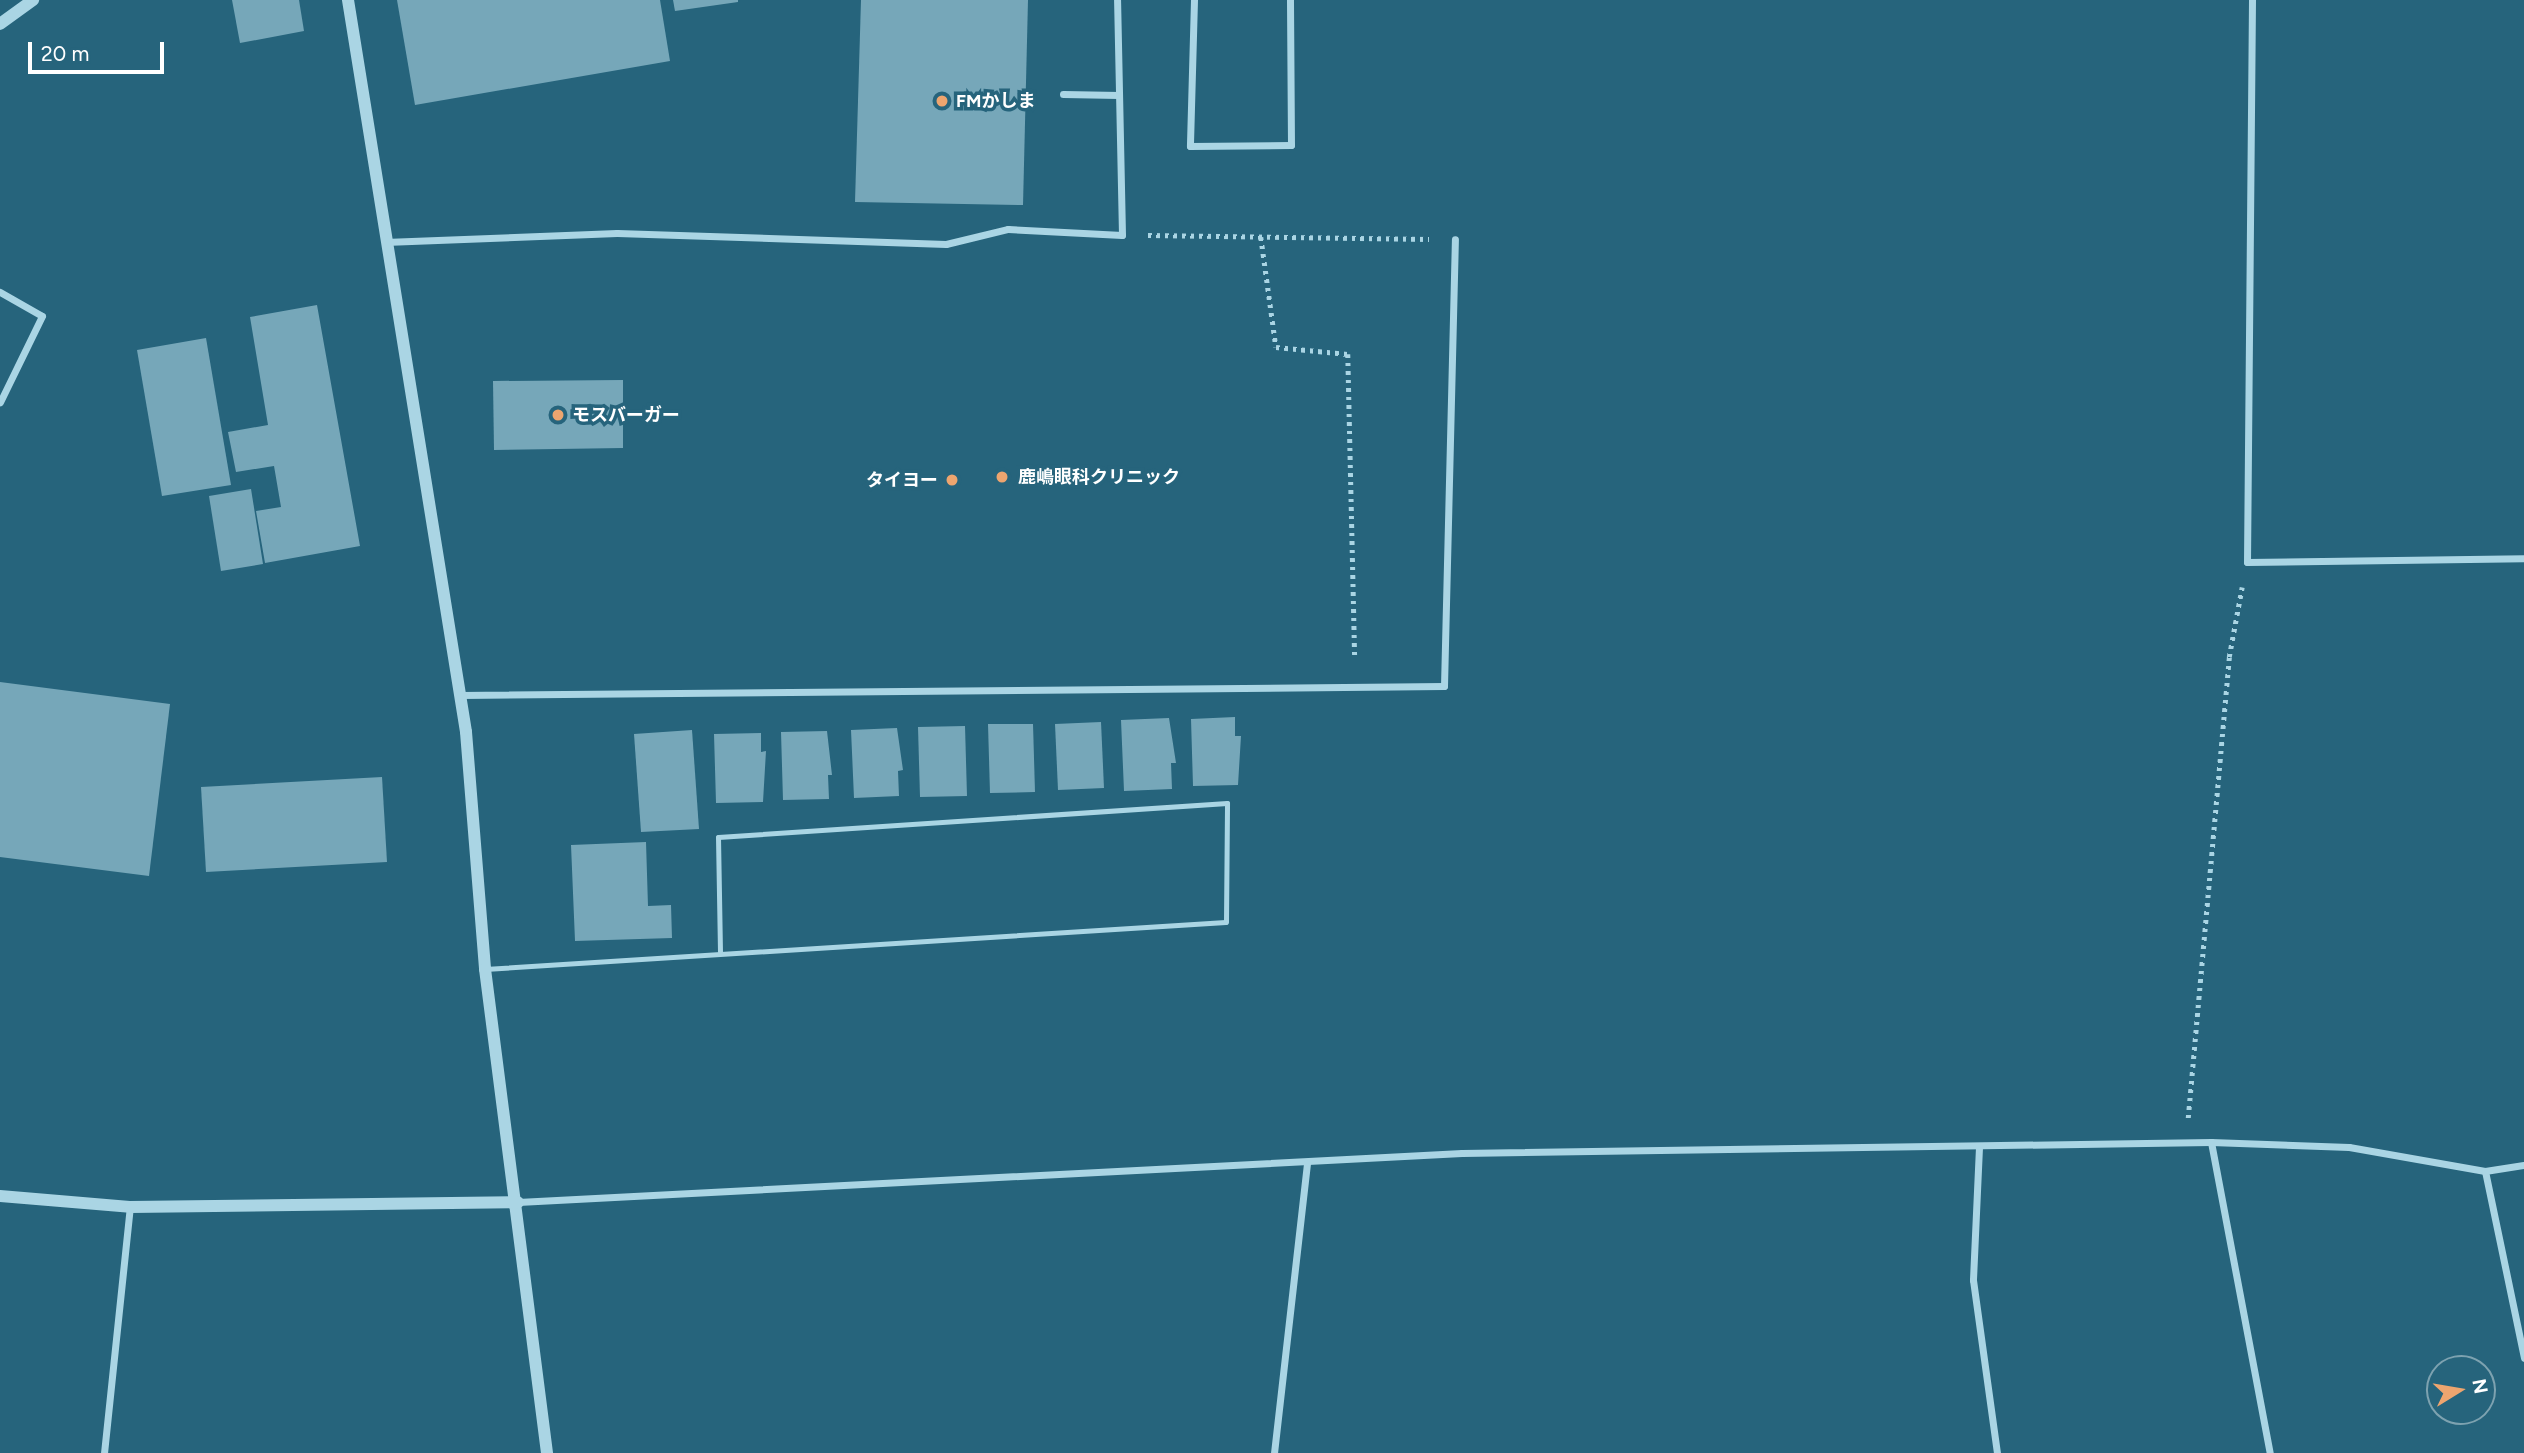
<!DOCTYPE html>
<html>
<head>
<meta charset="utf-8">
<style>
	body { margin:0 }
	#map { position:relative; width:2524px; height:1453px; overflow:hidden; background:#26647c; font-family:Figtree,"Noto Sans JP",sans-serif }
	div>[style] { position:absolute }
	.building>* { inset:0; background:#76a7b9 }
	.path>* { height:4.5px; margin-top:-2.25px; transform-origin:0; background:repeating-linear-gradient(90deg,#aad5e4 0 3.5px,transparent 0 8.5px) }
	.service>* { height:5px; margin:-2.5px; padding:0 2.5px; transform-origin:2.5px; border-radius:2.5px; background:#aad5e4 }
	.minor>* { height:7px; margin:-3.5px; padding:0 3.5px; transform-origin:3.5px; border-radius:3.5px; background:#aad5e4 }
	.tertiary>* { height:12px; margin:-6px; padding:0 6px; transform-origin:6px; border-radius:6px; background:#aad5e4 }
	.dots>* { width:19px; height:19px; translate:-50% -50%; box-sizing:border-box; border:4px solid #26647c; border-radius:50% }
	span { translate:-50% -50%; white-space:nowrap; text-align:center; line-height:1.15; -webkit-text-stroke:7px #26647c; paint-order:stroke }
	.poi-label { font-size:18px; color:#fff; font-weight:700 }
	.left { translate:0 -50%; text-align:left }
	.right { translate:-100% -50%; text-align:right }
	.north { position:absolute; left:2426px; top:1355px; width:70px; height:70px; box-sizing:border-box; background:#26647c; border:2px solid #7da2b0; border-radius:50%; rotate:79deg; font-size:19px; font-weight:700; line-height:28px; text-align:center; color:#fff }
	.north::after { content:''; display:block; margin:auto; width:24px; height:32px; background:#eda56f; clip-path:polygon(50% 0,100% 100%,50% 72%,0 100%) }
	.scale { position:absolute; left:28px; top:42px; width:136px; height:32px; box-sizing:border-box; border:4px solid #fff; border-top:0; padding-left:9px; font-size:21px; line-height:24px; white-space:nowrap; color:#fff; -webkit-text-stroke:5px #26647c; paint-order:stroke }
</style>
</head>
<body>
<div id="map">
	<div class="building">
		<i style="clip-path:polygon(232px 0,299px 0,304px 31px,240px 43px)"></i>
		<i style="clip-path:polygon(397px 0,660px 0,670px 61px,415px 105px)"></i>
		<i style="clip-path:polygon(673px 0,738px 0,738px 2px,675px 11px)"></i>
		<i style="clip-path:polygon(861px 0,1028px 0,1023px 205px,855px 202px)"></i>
		<i style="clip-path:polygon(317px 305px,360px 546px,265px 563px,256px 511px,281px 507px,274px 466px,236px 472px,228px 432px,268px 425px,250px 317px)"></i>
		<i style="clip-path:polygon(206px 338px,231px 485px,162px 496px,137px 350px)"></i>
		<i style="clip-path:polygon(623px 380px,623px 448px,494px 450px,493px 381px)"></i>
		<i style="clip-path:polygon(251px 489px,263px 564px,221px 571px,209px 496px)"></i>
		<i style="clip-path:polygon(0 682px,170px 704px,149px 876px,0 857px)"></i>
		<i style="clip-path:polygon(1235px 717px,1235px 736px,1241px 736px,1238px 785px,1193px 786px,1191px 719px)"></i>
		<i style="clip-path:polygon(1169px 718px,1176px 763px,1171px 763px,1172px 789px,1124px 791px,1121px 720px)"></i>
		<i style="clip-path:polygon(1101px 722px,1104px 788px,1058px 790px,1055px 724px)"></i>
		<i style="clip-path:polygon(988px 724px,1033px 724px,1035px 792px,990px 793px)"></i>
		<i style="clip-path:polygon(965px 726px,967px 796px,920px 797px,918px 727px)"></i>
		<i style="clip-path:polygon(897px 728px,903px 770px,898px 771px,899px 796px,854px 798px,851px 730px)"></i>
		<i style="clip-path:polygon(692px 730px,699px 829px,641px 832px,634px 734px)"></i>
		<i style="clip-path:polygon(827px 731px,832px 775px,828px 775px,829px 799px,783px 800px,781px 732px)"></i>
		<i style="clip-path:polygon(761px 733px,761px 752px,766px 751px,763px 802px,716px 803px,714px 734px)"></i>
		<i style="clip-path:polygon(382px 777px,387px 862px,206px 872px,201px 787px)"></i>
		<i style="clip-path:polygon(646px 842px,648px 906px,671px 905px,672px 938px,575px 941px,571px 845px)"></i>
	</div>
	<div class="path">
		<i style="left:1148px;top:235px;width:281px;rotate:0.8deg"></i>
		<i style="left:1261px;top:237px;width:111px;rotate:82.2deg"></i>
		<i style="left:1276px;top:347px;width:72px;rotate:5.6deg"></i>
		<i style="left:1348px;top:354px;width:305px;rotate:88.7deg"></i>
		<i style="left:2188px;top:1118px;width:463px;rotate:-84.9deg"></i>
		<i style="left:2229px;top:657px;width:71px;rotate:-79.5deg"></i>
	</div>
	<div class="service">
		<i style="left:485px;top:969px;width:742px;rotate:-3.63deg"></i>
		<i style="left:1226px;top:922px;width:119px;rotate:-89.5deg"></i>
		<i style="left:1227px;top:803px;width:510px;rotate:176.18deg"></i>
		<i style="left:718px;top:837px;width:115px;rotate:89deg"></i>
	</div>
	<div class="minor">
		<i style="left:1194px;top:0;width:146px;rotate:91.6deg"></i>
		<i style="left:1190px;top:146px;width:101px;rotate:-0.6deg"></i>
		<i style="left:1291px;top:145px;width:145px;rotate:-90.4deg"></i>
		<i style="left:2252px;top:0;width:562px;rotate:90.51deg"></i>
		<i style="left:2247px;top:562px;width:277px;rotate:-0.8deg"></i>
		<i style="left:1063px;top:94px;width:56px;rotate:1deg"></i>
		<i style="left:385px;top:242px;width:232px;rotate:-2.2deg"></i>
		<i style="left:617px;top:233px;width:329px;rotate:1.9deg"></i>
		<i style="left:946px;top:244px;width:64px;rotate:-13.6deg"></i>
		<i style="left:1008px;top:229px;width:114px;rotate:3deg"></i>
		<i style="left:1122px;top:235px;width:235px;rotate:-91.2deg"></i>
		<i style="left:0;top:292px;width:48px;rotate:29.7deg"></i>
		<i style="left:42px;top:316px;width:96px;rotate:116deg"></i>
		<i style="left:461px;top:695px;width:983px;rotate:-0.52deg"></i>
		<i style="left:1444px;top:686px;width:447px;rotate:-88.6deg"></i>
		<i style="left:2211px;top:1142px;width:317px;rotate:79.3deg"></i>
		<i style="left:1979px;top:1147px;width:133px;rotate:92.6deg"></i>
		<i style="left:1973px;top:1280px;width:175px;rotate:82.1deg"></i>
		<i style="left:2485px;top:1171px;width:191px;rotate:78.2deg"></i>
		<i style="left:518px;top:1202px;width:945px;rotate:-2.97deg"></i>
		<i style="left:1462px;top:1153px;width:749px;rotate:-0.84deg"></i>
		<i style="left:2211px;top:1142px;width:138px;rotate:2.1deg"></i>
		<i style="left:2349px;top:1147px;width:138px;rotate:10deg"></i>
		<i style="left:2485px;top:1171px;width:39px;rotate:-9deg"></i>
		<i style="left:104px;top:1453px;width:247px;rotate:-84deg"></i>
		<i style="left:1274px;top:1453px;width:291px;rotate:-83.5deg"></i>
	</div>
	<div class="tertiary">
		<i style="left:348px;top:0;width:741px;rotate:80.84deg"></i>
		<i style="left:466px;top:732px;width:238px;rotate:85.4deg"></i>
		<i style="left:485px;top:969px;width:488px;rotate:82.7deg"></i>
		<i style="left:0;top:24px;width:41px;rotate:-36deg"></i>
		<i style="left:0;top:1196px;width:130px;rotate:4.8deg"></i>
		<i style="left:130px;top:1207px;width:388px;rotate:-0.7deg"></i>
	</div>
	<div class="dots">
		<i style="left:942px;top:101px;background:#eda56f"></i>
		<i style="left:558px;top:415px;background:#eda56f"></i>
		<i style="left:1002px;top:477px;background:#eda56f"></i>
		<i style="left:952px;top:480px;background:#eda56f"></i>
	</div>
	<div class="poi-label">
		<span class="left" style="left:956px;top:101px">FMかしま</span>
		<span class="left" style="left:572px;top:415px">モスバーガー</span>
		<span class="left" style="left:1018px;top:477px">鹿嶋眼科クリニック</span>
		<span class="right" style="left:938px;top:480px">タイヨー</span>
	</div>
	<div class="north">N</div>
	<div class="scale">20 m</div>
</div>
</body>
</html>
